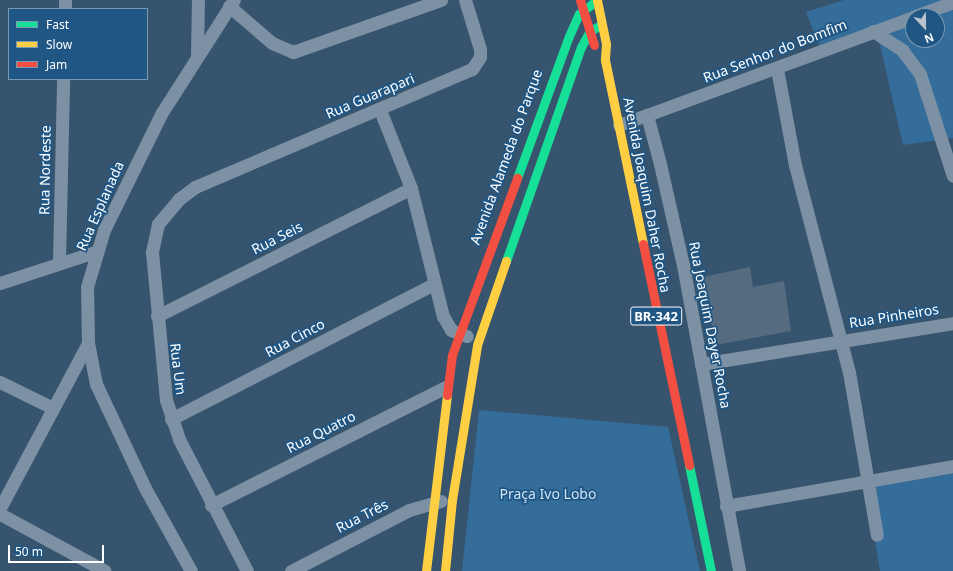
<!DOCTYPE html>
<html>
<head>
<meta charset="utf-8">
<style>
	body { margin:0 }
	#map { position:relative; width:953px; height:571px; overflow:hidden; background:#37546e; font-family:"Noto Sans",sans-serif }
	div>[style] { position:absolute }
	.green>* { inset:0; background:#346c9a }
	.building>* { inset:0; background:#556c80 }
	.street>* { height:13px; margin:-6.5px; padding:0 6.5px; transform-origin:6.5px; border-radius:6.5px; background:#7d91a4 }
	.fast>* { height:9px; margin:-4.5px; padding:0 4.5px; transform-origin:4.5px; border-radius:4.5px; background:#16e098 }
	.slow>* { height:9px; margin:-4.5px; padding:0 4.5px; transform-origin:4.5px; border-radius:4.5px; background:#ffcf43 }
	.jam>* { height:9px; margin:-4.5px; padding:0 4.5px; transform-origin:4.5px; border-radius:4.5px; background:#f24e42 }
	span { translate:-50% -50%; white-space:nowrap; text-align:center; line-height:1.15; -webkit-text-stroke:3.5px #205684; paint-order:stroke }
	.shield-label span { padding:1px 3px; background:#205684; border:1px solid; border-radius:3px; -webkit-text-stroke-width:0 }
	.shield-label { font-size:13px; color:#fff; font-weight:700 }
	.street-label { font-size:14px; color:#fff }
	.park-label { font-size:14px; color:#cce4f7 }
	.legend { position:absolute; left:8px; top:8px; width:140px; height:72px; box-sizing:border-box; background:#205684; border:1px solid #799ab5; margin:0; padding:5px 7px; list-style:none; font-size:12px; color:#fff }
	.legend li { display:flex; align-items:center; gap:8px; height:20px }
	.legend b { width:20px; border:1px solid #799ab5 }
	.north { position:absolute; left:905px; top:8px; width:40px; height:40px; box-sizing:border-box; background:#205684; border:1px solid #799ab5; border-radius:50%; rotate:158deg; font-size:11px; font-weight:700; line-height:16px; text-align:center; color:#fff }
	.north::after { content:''; display:block; margin:auto; width:14px; height:18px; background:#b9c3cc; clip-path:polygon(50% 0,100% 100%,50% 72%,0 100%) }
	.scale { position:absolute; left:8px; top:545px; width:96px; height:18px; box-sizing:border-box; border:2px solid #fff; border-top:0; padding-left:5px; font-size:12px; line-height:14px; white-space:nowrap; color:#fff; -webkit-text-stroke:3px #205684; paint-order:stroke }
</style>
</head>
<body>
<div id="map">
	<div class="green">
		<i style="clip-path:polygon(evenodd,844px 0,953px 0,953px 138px,903px 145px,876px 28px,820px 47px,806px 12px,844px 0,913px 16px,937px 16px,937px 40px,913px 40px,913px 16px)"></i>
		<i style="clip-path:polygon(479px 410px,668px 427px,700px 571px,462px 571px)"></i>
		<i style="clip-path:polygon(953px 467px,953px 571px,880px 571px,867px 490px,876px 483px)"></i>
	</div>
	<div class="building">
		<i style="clip-path:polygon(750px 267px,753px 287px,784px 281px,791px 331px,715px 345px,703px 277px)"></i>
	</div>
	<div class="street">
		<i style="left:229px;top:6px;width:57px;rotate:40.7deg"></i>
		<i style="left:272px;top:43px;width:23px;rotate:23deg"></i>
		<i style="left:293px;top:52px;width:157px;rotate:-19.4deg"></i>
		<i style="left:65px;top:9px;width:9px;rotate:-90deg"></i>
		<i style="left:915px;top:16px;width:40px;rotate:-20.2deg"></i>
		<i style="left:873px;top:31px;width:35px;rotate:33deg"></i>
		<i style="left:902px;top:50px;width:30px;rotate:53deg"></i>
		<i style="left:920px;top:74px;width:107px;rotate:72.1deg"></i>
		<i style="left:197px;top:55px;width:55px;rotate:-89deg"></i>
		<i style="left:777px;top:69px;width:98px;rotate:79.4deg"></i>
		<i style="left:795px;top:165px;width:214px;rotate:75.4deg"></i>
		<i style="left:849px;top:372px;width:165px;rotate:80.3deg"></i>
		<i style="left:380px;top:110px;width:84px;rotate:68.3deg"></i>
		<i style="left:411px;top:188px;width:132px;rotate:76deg"></i>
		<i style="left:443px;top:316px;width:16px;rotate:60deg"></i>
		<i style="left:451px;top:330px;width:17px;rotate:21deg"></i>
		<i style="left:647px;top:115px;width:283px;rotate:-20.2deg"></i>
		<i style="left:619px;top:125px;width:30px;rotate:-20deg"></i>
		<i style="left:647px;top:115px;width:51px;rotate:75.1deg"></i>
		<i style="left:660px;top:164px;width:104px;rotate:77.2deg"></i>
		<i style="left:683px;top:265px;width:311px;rotate:79.6deg"></i>
		<i style="left:59px;top:261px;width:182px;rotate:-88.7deg"></i>
		<i style="left:0;top:283px;width:100px;rotate:-18.1deg"></i>
		<i style="left:157px;top:316px;width:284px;rotate:-26.7deg"></i>
		<i style="left:701px;top:364px;width:255px;rotate:-9.2deg"></i>
		<i style="left:0;top:382px;width:57px;rotate:26.1deg"></i>
		<i style="left:171px;top:419px;width:296px;rotate:-27.2deg"></i>
		<i style="left:211px;top:505px;width:263px;rotate:-26.7deg"></i>
		<i style="left:726px;top:506px;width:230px;rotate:-10deg"></i>
		<i style="left:0;top:508px;width:187px;rotate:-61.9deg"></i>
		<i style="left:0;top:514px;width:119px;rotate:28.5deg"></i>
		<i style="left:191px;top:571px;width:95px;rotate:-119deg"></i>
		<i style="left:145px;top:488px;width:115px;rotate:-115.2deg"></i>
		<i style="left:96px;top:384px;width:42px;rotate:-101deg"></i>
		<i style="left:88px;top:343px;width:56px;rotate:-91deg"></i>
		<i style="left:87px;top:287px;width:59px;rotate:-73.4deg"></i>
		<i style="left:104px;top:230px;width:129px;rotate:-63.8deg"></i>
		<i style="left:161px;top:114px;width:135px;rotate:-57.4deg"></i>
		<i style="left:247px;top:571px;width:148px;rotate:-117.3deg"></i>
		<i style="left:179px;top:439px;width:41px;rotate:-108.4deg"></i>
		<i style="left:166px;top:400px;width:149px;rotate:-95.4deg"></i>
		<i style="left:152px;top:252px;width:29px;rotate:-78deg"></i>
		<i style="left:158px;top:224px;width:33px;rotate:-50deg"></i>
		<i style="left:179px;top:199px;width:20px;rotate:-37deg"></i>
		<i style="left:195px;top:187px;width:301px;rotate:-23.1deg"></i>
		<i style="left:472px;top:69px;width:14px;rotate:-56deg"></i>
		<i style="left:480px;top:57px;width:8px;rotate:-90deg"></i>
		<i style="left:480px;top:49px;width:51px;rotate:-107deg"></i>
		<i style="left:291px;top:571px;width:133px;rotate:-27.3deg"></i>
		<i style="left:409px;top:510px;width:33px;rotate:-16deg"></i>
	</div>
	<div class="fast">
		<i style="left:517px;top:178px;width:151px;rotate:-69.9deg"></i>
		<i style="left:569px;top:36px;width:24px;rotate:-66deg"></i>
		<i style="left:579px;top:14px;width:18px;rotate:-38deg"></i>
		<i style="left:506px;top:261px;width:227px;rotate:-70.7deg"></i>
		<i style="left:581px;top:47px;width:18px;rotate:-61deg"></i>
		<i style="left:590px;top:31px;width:10px;rotate:-29deg"></i>
		<i style="left:689px;top:465px;width:108px;rotate:78.3deg"></i>
	</div>
	<div class="slow">
		<i style="left:597px;top:0;width:45px;rotate:78.4deg"></i>
		<i style="left:606px;top:44px;width:16px;rotate:94deg"></i>
		<i style="left:605px;top:60px;width:188px;rotate:78.3deg"></i>
		<i style="left:426px;top:571px;width:177px;rotate:-83.2deg"></i>
		<i style="left:445px;top:571px;width:71px;rotate:-84.4deg"></i>
		<i style="left:452px;top:500px;width:157px;rotate:-80.8deg"></i>
		<i style="left:477px;top:345px;width:89px;rotate:-71deg"></i>
	</div>
	<div class="jam">
		<i style="left:580px;top:0;width:47px;rotate:72.7deg"></i>
		<i style="left:643px;top:244px;width:226px;rotate:78.2deg"></i>
		<i style="left:447px;top:395px;width:40px;rotate:-82.9deg"></i>
		<i style="left:452px;top:355px;width:189px;rotate:-69.8deg"></i>
	</div>
	<div class="shield-label">
		<span style="left:656px;top:316px">BR-342</span>
	</div>
	<div class="street-label">
		<span style="left:775px;top:51px;rotate:-21deg">Rua Senhor do Bomfim</span>
		<span style="left:370px;top:96px;rotate:-23deg">Rua Guarapari</span>
		<span style="left:506px;top:157px;rotate:-70deg">Avenida Alameda do Parque</span>
		<span style="left:45px;top:170px;rotate:-89deg">Rua Nordeste</span>
		<span style="left:647px;top:195px;rotate:79deg">Avenida Joaquim Daher Rocha</span>
		<span style="left:100px;top:206px;rotate:-66deg">Rua Esplanada</span>
		<span style="left:277px;top:238px;rotate:-27deg">Rua Seis</span>
		<span style="left:894px;top:316px;rotate:-9deg">Rua Pinheiros</span>
		<span style="left:710px;top:325px;rotate:79deg">Rua Joaquim Dayer Rocha</span>
		<span style="left:295px;top:338px;rotate:-28deg">Rua Cinco</span>
		<span style="left:178px;top:369px;rotate:83deg">Rua Um</span>
		<span style="left:321px;top:432px;rotate:-27deg">Rua Quatro</span>
		<span style="left:362px;top:516px;rotate:-27deg">Rua Três</span>
	</div>
	<div class="park-label">
		<span style="left:548px;top:494px">Praça Ivo Lobo</span>
	</div>
	<ul class="legend">
	<li><b style="height:5px;background:#16e098"></b>Fast</li>
	<li><b style="height:5px;background:#ffcf43"></b>Slow</li>
	<li><b style="height:5px;background:#f24e42"></b>Jam</li>
	</ul>
	<div class="north">N</div>
	<div class="scale">50 m</div>
</div>
</body>
</html>
